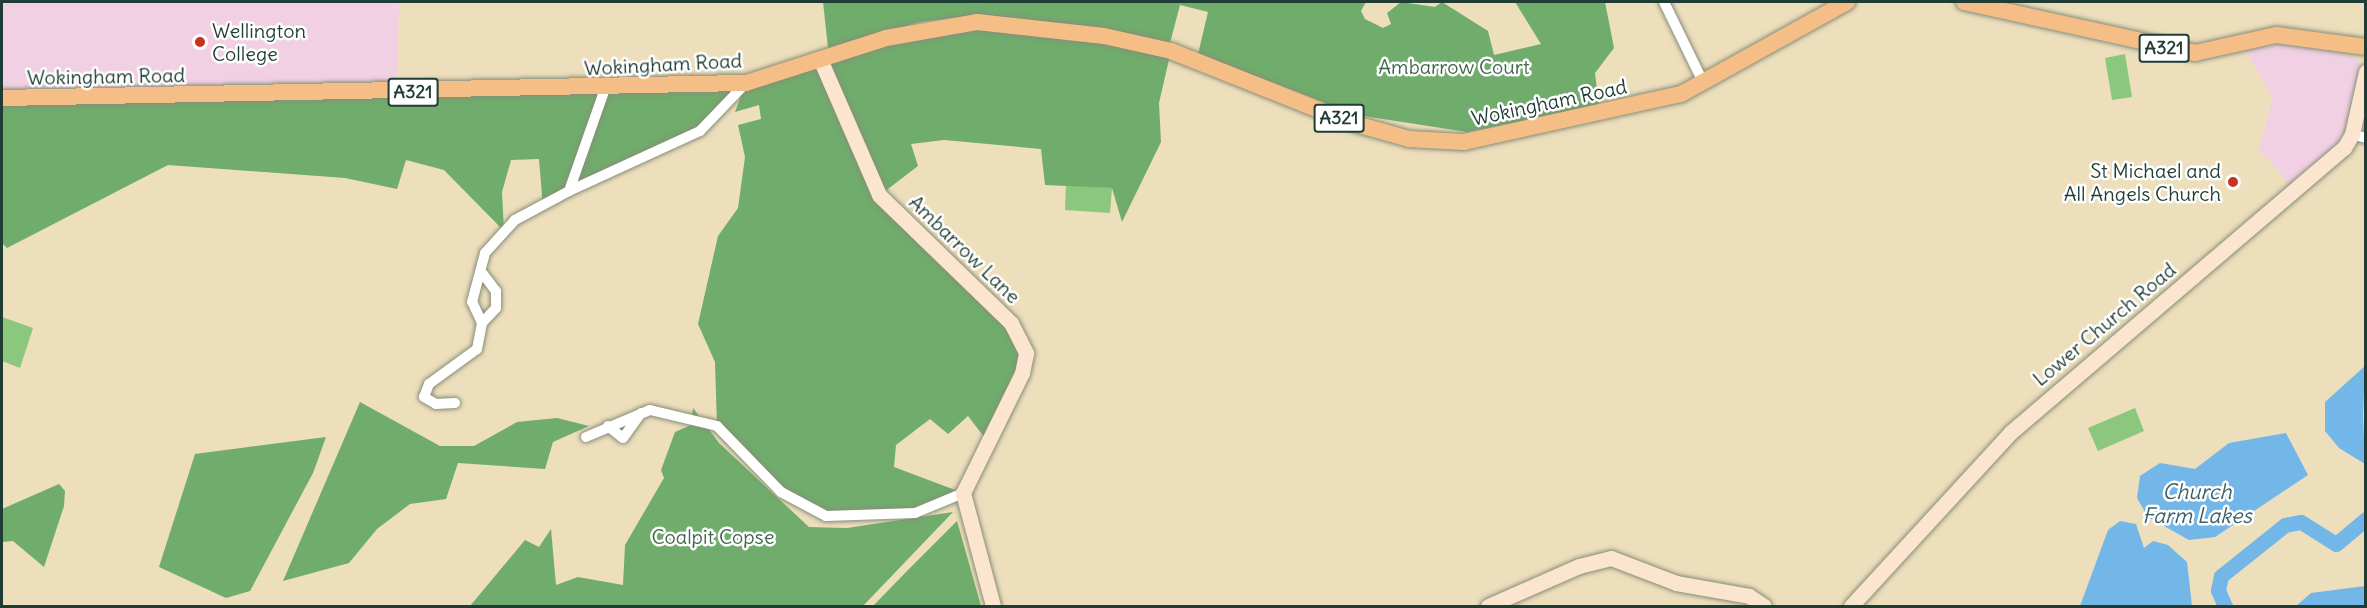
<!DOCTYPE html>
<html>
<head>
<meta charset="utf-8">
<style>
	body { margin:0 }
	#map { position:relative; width:2367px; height:608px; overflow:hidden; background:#eddebc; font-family:Delius,sans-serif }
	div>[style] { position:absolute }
	.built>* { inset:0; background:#f1d0e3 }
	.green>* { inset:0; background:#8bc77d }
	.forest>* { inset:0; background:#70ac6c }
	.water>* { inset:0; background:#73b6e8 }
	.river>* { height:15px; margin:-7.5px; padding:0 7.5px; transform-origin:7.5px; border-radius:7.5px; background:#73b6e8 }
	.roads { filter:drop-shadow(0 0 2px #868e78) drop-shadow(0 0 2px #868e78) }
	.street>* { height:10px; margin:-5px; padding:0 5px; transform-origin:5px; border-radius:5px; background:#fff }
	.secondary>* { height:15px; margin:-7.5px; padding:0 7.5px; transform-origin:7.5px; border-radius:7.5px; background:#fbe5cf }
	.primary>* { height:16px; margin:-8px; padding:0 8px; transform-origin:8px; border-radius:8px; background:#f6be87 }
	.dots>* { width:16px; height:16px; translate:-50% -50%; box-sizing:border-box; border:3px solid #fff; border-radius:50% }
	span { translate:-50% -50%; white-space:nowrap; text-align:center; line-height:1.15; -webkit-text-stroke:5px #fff; paint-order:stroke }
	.shield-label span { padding:2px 4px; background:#fff; border:2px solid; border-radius:4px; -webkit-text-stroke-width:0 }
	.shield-label { font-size:18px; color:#1f3d34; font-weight:700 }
	.poi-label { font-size:20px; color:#1f3d34 }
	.left { translate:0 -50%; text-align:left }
	.right { translate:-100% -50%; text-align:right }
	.street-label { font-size:20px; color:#1f3d34 }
	.park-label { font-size:20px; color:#3f664a }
	.water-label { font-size:21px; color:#38616a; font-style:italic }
	.frame { position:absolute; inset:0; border:3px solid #1f3d34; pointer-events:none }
</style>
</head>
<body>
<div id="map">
	<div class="built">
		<i style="clip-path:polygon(2px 2px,399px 2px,397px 83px,2px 91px)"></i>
		<i style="clip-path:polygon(2276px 41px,2315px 44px,2356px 58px,2360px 68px,2342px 139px,2292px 187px,2259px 149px,2273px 98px,2244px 48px)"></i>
	</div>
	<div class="green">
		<i style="clip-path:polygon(2125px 54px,2132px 97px,2112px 100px,2105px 58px)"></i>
		<i style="clip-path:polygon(1066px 185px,1112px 188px,1110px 213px,1065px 210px)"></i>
		<i style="clip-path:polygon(2px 317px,33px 328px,20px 368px,2px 361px)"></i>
		<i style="clip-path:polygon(2135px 408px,2144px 431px,2098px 451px,2088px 428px)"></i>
	</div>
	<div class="forest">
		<i style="clip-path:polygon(823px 2px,1366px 2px,1361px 11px,1365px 19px,1383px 28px,1391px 24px,1387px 13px,1401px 2px,1435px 7px,1442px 2px,1488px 31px,1494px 55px,1541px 44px,1515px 2px,1605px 2px,1614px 48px,1595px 73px,1599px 106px,1467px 132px,1357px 115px,1198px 54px,1208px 12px,1180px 5px,1170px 43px,977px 15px,920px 22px,828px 48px)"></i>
		<i style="clip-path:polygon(977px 22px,1171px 51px,1159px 103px,1161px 142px,1122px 222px,1112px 188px,1045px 185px,1041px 149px,944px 140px,911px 144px,918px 166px,880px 195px,1011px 323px,1026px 353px,988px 442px,968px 416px,948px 434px,930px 419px,896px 445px,894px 467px,963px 493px,915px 513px,826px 516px,781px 492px,717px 426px,715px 362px,698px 324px,718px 236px,738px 208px,745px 157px,738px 125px,761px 119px,759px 105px,735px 112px,745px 85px,700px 131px,543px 207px,539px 159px,511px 160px,502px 192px,504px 231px,444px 170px,406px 160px,397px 189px,345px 178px,168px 165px,7px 248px,2px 243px,2px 98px,746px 83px)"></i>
		<i style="clip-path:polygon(360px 402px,440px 446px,474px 446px,517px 422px,557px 418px,589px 426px,553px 442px,545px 469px,458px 463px,446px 499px,410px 504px,377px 529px,349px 563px,283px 581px)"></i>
		<i style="clip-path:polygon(693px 408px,719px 443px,809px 527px,847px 528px,953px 512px,863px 606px,470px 606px,525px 540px,539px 547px,551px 529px,556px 585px,578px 577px,623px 585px,625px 545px,664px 478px,661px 470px,675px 432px,691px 425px)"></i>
		<i style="clip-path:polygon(326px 437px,313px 473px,250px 591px,226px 598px,159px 567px,195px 454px)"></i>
		<i style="clip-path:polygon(59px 484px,65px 491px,64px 506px,44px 567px,13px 541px,2px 542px,2px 509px)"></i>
		<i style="clip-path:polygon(957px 521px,981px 606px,873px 606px,907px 571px)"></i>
	</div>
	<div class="water">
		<i style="clip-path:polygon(2365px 366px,2363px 415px,2365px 464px,2339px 448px,2325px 431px,2325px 402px)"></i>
		<i style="clip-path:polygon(2286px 433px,2308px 475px,2215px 537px,2189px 540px,2148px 517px,2137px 498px,2140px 476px,2160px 463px,2195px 469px,2229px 443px)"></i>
		<i style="clip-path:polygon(2120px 521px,2136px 524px,2144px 548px,2153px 541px,2168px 545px,2187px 562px,2192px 606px,2080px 606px,2108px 530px)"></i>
		<i style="clip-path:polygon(2365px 586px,2365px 606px,2296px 606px,2311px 593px)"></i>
	</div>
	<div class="river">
		<i style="left:2225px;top:606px;width:17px;rotate:-114deg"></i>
		<i style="left:2218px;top:590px;width:14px;rotate:-78deg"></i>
		<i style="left:2221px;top:576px;width:82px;rotate:-38.6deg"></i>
		<i style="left:2285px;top:525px;width:16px;rotate:-11deg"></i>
		<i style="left:2301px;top:522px;width:41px;rotate:32.2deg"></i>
		<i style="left:2336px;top:544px;width:39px;rotate:-40deg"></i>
	</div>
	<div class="roads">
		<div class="street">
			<i style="left:1664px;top:2px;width:91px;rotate:64deg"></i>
			<i style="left:2352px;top:134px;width:15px;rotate:16deg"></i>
			<i style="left:569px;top:191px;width:144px;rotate:-24.6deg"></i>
			<i style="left:700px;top:131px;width:66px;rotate:-46.2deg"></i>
			<i style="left:483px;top:274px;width:21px;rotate:53deg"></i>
			<i style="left:496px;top:291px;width:17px;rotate:90deg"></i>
			<i style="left:496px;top:308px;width:21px;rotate:133deg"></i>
			<i style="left:482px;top:323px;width:23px;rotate:-115deg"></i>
			<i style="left:472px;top:302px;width:51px;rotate:-75.1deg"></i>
			<i style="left:485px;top:253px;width:45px;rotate:-47.7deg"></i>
			<i style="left:515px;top:220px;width:61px;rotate:-28.2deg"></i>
			<i style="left:569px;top:191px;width:108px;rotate:-70.6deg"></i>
			<i style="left:455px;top:403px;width:19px;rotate:177deg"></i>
			<i style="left:436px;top:404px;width:14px;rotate:-150deg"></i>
			<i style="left:424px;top:397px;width:14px;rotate:-69deg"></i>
			<i style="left:429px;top:384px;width:59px;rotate:-36.1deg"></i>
			<i style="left:477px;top:349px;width:26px;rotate:-79deg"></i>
			<i style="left:608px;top:426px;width:19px;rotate:39deg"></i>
			<i style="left:623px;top:438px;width:31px;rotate:-54deg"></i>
			<i style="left:586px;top:437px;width:69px;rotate:-22.9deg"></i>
			<i style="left:650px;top:410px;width:69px;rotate:13.4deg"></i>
			<i style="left:717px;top:426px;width:92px;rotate:45.9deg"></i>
			<i style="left:781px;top:492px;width:51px;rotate:28.1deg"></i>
			<i style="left:826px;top:516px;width:89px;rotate:-1.9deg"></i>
			<i style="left:915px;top:513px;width:52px;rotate:-22.6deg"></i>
		</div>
		<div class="secondary">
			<i style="left:820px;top:59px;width:148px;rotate:66.5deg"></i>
			<i style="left:879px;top:195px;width:184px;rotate:44.1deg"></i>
			<i style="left:1011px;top:323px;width:34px;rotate:63deg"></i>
			<i style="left:1026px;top:353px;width:20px;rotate:101deg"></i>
			<i style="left:1022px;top:373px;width:134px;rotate:116.2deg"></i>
			<i style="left:963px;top:493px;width:117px;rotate:75.1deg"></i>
			<i style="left:1488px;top:606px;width:99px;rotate:-23.7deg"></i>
			<i style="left:1579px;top:566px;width:33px;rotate:-14deg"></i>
			<i style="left:1611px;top:558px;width:70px;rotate:21deg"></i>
			<i style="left:1676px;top:583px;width:74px;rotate:10.1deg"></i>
			<i style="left:1749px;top:596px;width:18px;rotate:34deg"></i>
			<i style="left:1851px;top:606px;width:236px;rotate:-47.4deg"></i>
			<i style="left:2011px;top:432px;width:438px;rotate:-40.5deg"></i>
			<i style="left:2344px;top:148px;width:16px;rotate:-60deg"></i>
			<i style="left:2352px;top:134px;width:64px;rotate:-77.3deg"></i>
		</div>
		<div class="primary">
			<i style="left:1964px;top:2px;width:237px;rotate:12.4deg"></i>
			<i style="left:2195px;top:53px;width:83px;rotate:-12.5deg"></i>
			<i style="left:2276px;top:35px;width:91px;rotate:7.6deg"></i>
			<i style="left:2px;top:98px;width:744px;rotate:-1.16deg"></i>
			<i style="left:746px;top:83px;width:147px;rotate:-17.8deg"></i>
			<i style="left:886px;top:38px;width:92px;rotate:-10deg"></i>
			<i style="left:977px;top:22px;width:128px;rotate:6.3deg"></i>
			<i style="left:1104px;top:36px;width:69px;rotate:12.6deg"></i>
			<i style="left:1171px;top:51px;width:192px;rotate:21.7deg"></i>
			<i style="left:1349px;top:122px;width:62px;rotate:15.8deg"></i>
			<i style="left:1409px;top:139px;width:55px;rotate:3.1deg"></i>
			<i style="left:1464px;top:142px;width:222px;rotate:-12.5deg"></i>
			<i style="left:1681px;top:94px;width:190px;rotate:-29deg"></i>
		</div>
	</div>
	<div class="dots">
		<i style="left:200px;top:42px;background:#c8321e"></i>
		<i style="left:2233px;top:182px;background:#c8321e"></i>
	</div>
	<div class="shield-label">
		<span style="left:2164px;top:48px">A321</span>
		<span style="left:413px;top:92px">A321</span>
		<span style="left:1339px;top:118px">A321</span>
	</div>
	<div class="poi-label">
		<span class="left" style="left:212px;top:42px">Wellington<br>College</span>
		<span class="right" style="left:2221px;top:182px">St Michael and<br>All Angels Church</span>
	</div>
	<div class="street-label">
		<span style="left:663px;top:64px;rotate:-3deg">Wokingham Road</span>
		<span style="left:106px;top:76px;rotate:-1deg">Wokingham Road</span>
		<span style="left:1549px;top:102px;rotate:-12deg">Wokingham Road</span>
		<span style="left:965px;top:249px;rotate:44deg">Ambarrow Lane</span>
		<span style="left:2104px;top:324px;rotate:-40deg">Lower Church Road</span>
	</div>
	<div class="park-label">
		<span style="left:1454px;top:66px">Ambarrow Court</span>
		<span style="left:713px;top:536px">Coalpit Copse</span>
	</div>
	<div class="water-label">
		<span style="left:2197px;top:504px">Church<br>Farm Lakes</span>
	</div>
	<div class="frame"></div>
</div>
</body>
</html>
